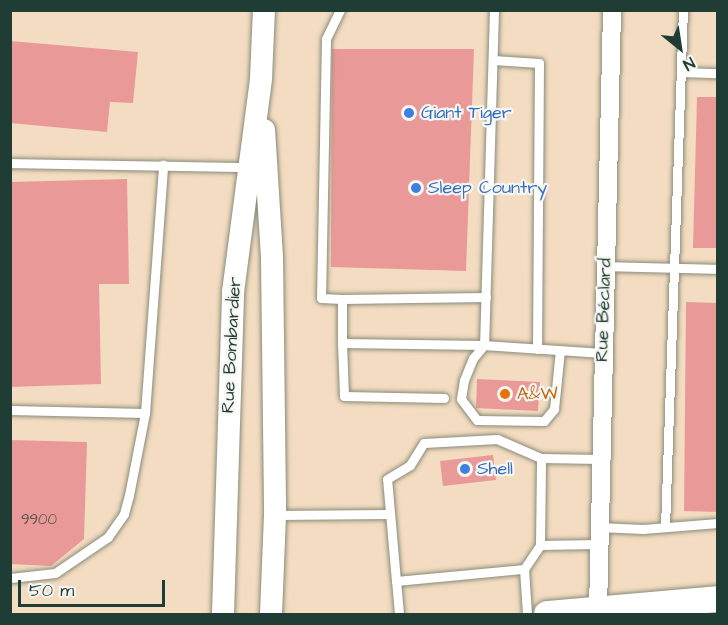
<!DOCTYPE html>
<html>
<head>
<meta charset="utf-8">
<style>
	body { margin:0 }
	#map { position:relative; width:728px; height:625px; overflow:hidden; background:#f3dcc1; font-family:"Architects Daughter",sans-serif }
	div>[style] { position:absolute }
	.building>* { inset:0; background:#e99a98 }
	.roads { filter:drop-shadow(0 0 2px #898c7a) drop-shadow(0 0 2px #898c7a) }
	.service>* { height:9px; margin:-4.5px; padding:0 4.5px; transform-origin:4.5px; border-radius:4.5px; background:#fff }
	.minor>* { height:18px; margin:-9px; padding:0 9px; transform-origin:9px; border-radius:9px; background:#fff }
	.tertiary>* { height:22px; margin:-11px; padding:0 11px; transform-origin:11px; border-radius:11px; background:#fff }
	.secondary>* { height:26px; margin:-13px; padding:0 13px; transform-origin:13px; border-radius:13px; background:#fff }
	.dots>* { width:16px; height:16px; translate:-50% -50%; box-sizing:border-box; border:3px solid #f6f6f2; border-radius:50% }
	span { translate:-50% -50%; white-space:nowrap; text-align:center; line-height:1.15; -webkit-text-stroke:4.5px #f6f6f2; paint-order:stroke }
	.number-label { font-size:15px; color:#52544d }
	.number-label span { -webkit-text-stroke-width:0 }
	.shop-label { font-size:18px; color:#366cbe }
	.left { translate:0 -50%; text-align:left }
	.street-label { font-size:18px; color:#1f3d34 }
	.food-label { font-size:18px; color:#c56008 }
	.frame { position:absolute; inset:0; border:12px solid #1f3d34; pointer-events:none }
	.north { position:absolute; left:650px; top:18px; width:60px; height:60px; -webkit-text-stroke:4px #f6f6f2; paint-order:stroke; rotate:150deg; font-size:16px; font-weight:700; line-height:24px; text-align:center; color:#1f3d34 }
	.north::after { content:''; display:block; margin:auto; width:21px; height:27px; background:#1f3d34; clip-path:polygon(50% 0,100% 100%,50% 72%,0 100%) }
	.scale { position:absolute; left:18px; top:580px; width:147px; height:27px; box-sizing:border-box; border:3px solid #1f3d34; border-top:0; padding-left:8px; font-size:18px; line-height:21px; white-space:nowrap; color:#1f3d34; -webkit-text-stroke:4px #f6f6f2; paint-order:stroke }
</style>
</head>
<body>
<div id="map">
	<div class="building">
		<i style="clip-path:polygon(10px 41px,138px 52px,133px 103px,110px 102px,107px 132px,10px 123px)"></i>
		<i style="clip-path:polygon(332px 49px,474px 49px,466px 271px,331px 267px)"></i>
		<i style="clip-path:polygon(697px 97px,718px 97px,718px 248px,693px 248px)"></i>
		<i style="clip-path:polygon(127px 179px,129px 284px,99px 284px,101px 384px,10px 387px,10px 182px)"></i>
		<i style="clip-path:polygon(686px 302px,718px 303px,718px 512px,684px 511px)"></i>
		<i style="clip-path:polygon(477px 379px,540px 382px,538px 411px,476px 408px)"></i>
		<i style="clip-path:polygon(10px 440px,87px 442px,84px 539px,51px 566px,10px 564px)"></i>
		<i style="clip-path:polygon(493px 455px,496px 480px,443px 486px,440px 461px)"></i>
	</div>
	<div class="roads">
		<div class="service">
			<i style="left:340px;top:10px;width:32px;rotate:116deg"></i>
			<i style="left:326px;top:39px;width:259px;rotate:91.1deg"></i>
			<i style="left:321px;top:298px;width:21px;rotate:3deg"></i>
			<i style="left:494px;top:10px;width:335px;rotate:91.7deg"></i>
			<i style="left:484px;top:345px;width:118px;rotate:3.9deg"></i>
			<i style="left:493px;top:60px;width:46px;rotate:3.7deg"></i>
			<i style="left:539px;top:63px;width:286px;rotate:90.4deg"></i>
			<i style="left:681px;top:72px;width:37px;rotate:2deg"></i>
			<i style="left:10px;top:163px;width:238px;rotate:1deg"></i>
			<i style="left:605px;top:266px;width:113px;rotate:1.5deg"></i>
			<i style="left:342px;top:343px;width:53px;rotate:87.8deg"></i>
			<i style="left:344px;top:396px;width:100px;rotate:1.1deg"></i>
			<i style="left:484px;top:345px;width:142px;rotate:-179.2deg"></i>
			<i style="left:342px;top:343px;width:44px;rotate:-90deg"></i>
			<i style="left:342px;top:299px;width:144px;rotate:-0.8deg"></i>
			<i style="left:484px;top:345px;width:17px;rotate:130deg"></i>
			<i style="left:473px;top:358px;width:24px;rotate:112deg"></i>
			<i style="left:464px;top:380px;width:19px;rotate:99deg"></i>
			<i style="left:461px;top:399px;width:26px;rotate:53deg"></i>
			<i style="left:477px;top:420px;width:67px;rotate:0.9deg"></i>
			<i style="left:544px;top:421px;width:16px;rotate:-50deg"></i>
			<i style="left:554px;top:409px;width:59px;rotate:-84.2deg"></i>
			<i style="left:10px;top:410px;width:135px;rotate:1.3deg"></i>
			<i style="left:145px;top:413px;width:84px;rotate:101deg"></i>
			<i style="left:129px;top:495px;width:20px;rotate:105deg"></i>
			<i style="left:124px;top:514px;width:28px;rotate:125deg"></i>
			<i style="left:108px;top:537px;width:64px;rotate:145.8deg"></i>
			<i style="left:55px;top:573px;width:45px;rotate:173.7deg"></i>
			<i style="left:145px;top:413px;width:249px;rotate:-85.8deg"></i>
			<i style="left:275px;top:515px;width:114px;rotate:-0.5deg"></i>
			<i style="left:598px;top:527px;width:45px;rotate:2.5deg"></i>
			<i style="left:643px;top:529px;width:75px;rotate:-4.6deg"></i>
			<i style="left:665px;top:527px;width:517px;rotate:-88.01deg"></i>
			<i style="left:597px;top:544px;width:57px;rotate:179deg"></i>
			<i style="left:540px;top:545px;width:87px;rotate:-89.3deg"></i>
			<i style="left:541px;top:458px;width:59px;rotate:1deg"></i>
			<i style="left:524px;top:569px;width:45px;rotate:86.2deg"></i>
			<i style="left:396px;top:581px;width:102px;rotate:-95deg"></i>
			<i style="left:387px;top:479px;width:27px;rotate:-31deg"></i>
			<i style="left:410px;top:465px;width:26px;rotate:-58deg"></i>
			<i style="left:424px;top:443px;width:73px;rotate:-3.1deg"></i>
			<i style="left:497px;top:439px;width:48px;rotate:23.4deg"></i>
			<i style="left:399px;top:614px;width:33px;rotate:-95deg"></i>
			<i style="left:396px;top:581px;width:129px;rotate:-5.4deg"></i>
			<i style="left:524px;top:569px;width:29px;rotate:-56deg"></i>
		</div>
		<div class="minor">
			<i style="left:598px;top:610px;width:600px;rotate:-88.66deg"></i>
		</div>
		<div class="tertiary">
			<i style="left:264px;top:130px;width:128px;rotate:86.4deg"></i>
			<i style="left:272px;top:258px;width:257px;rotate:89.3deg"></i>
			<i style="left:275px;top:515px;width:99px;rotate:92.3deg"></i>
			<i style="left:223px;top:614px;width:322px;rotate:-88.2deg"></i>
			<i style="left:233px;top:292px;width:216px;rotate:-82.5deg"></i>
			<i style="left:261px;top:78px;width:68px;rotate:-87.5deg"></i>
		</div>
		<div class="secondary">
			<i style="left:547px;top:614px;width:172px;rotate:-5deg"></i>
		</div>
	</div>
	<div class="dots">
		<i style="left:409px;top:113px;background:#3f7fe0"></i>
		<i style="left:416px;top:188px;background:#3f7fe0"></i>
		<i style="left:505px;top:394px;background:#e8710a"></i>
		<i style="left:465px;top:469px;background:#3f7fe0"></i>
	</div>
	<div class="number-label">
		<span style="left:39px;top:520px">9900</span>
	</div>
	<div class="shop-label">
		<span class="left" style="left:421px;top:113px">Giant Tiger</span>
		<span class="left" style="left:428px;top:188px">Sleep Country</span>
		<span class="left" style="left:477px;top:469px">Shell</span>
	</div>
	<div class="street-label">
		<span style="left:604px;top:310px;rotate:-88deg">Rue Béclard</span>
		<span style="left:232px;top:345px;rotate:-87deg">Rue Bombardier</span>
	</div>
	<div class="food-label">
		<span class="left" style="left:517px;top:394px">A&amp;W</span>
	</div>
	<div class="frame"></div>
	<div class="north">N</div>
	<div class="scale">50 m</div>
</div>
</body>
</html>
